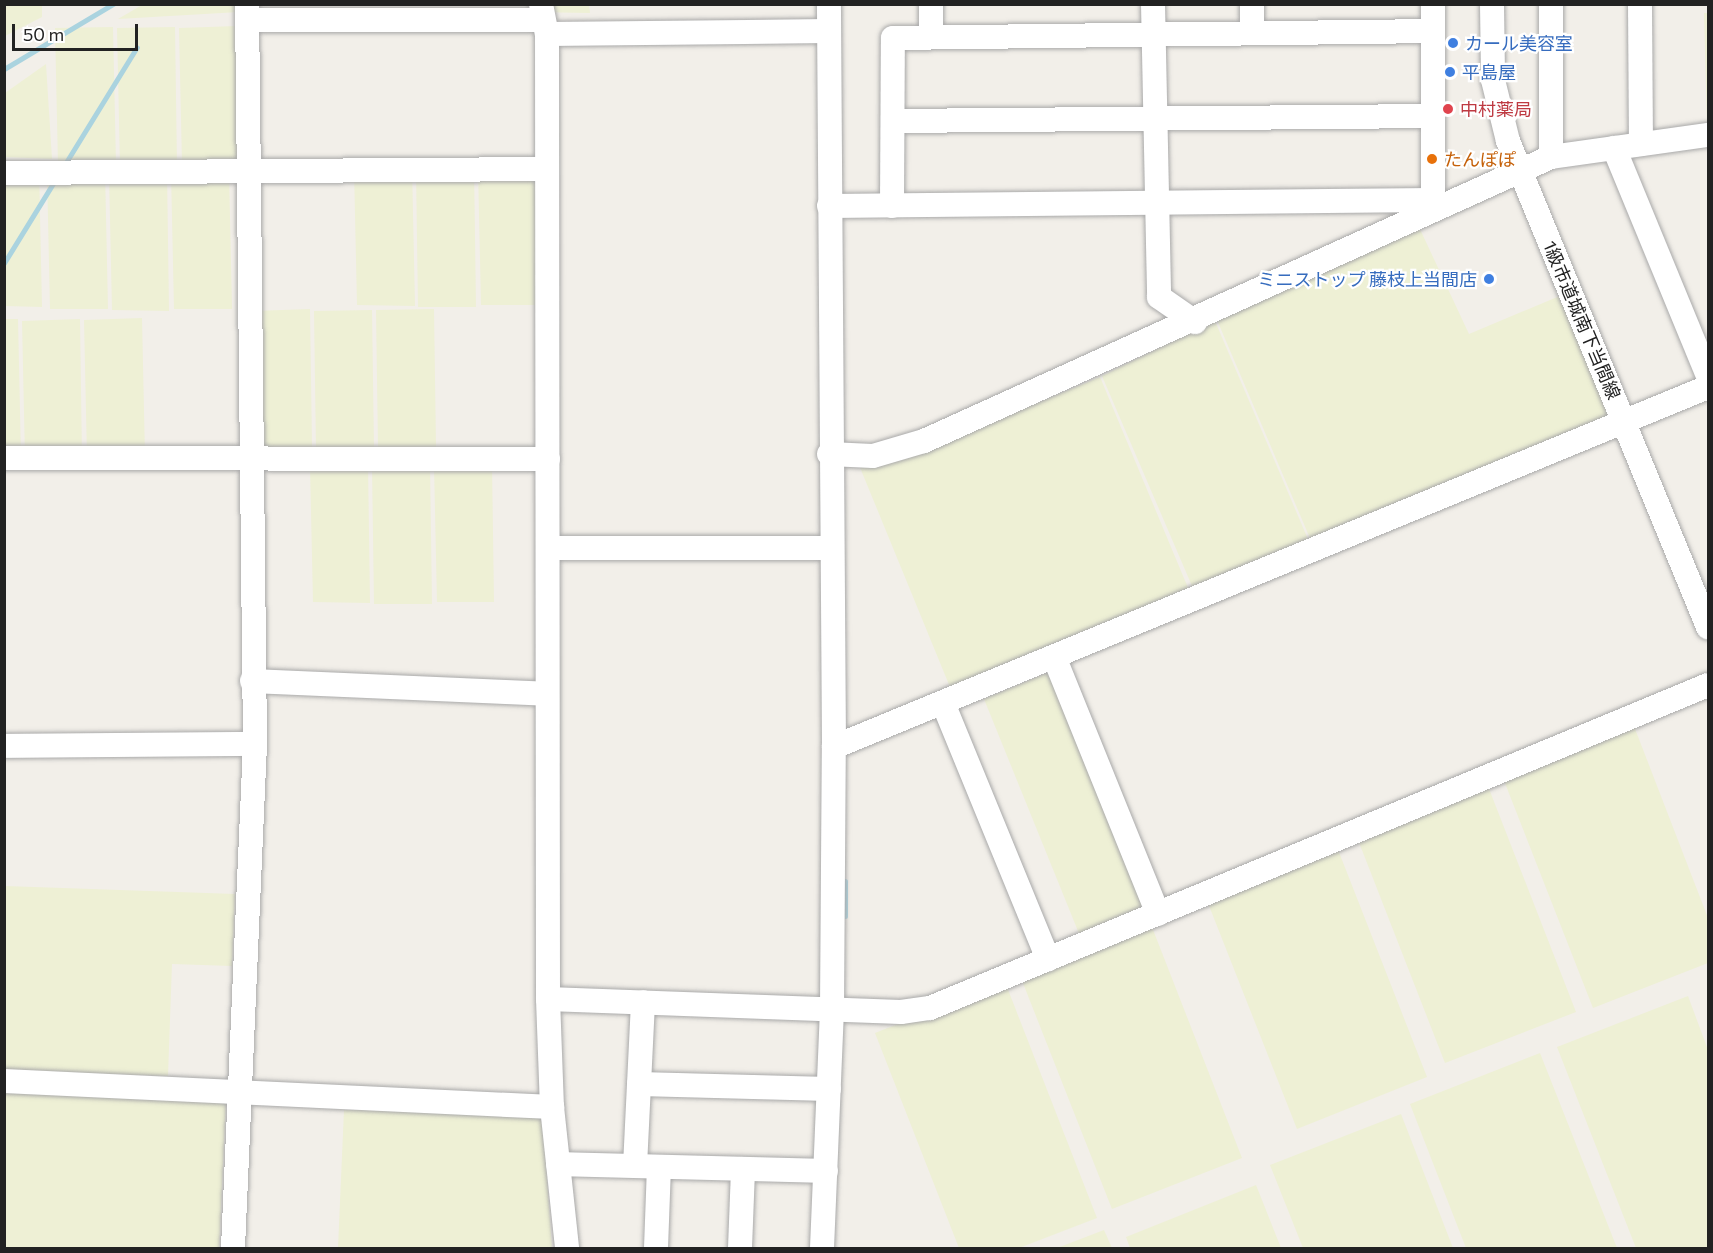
<!DOCTYPE html>
<html>
<head>
<meta charset="utf-8">
<style>
	body { margin:0 }
	#map { position:relative; width:1713px; height:1253px; overflow:hidden; background:#f2efe9; font-family:Commissioner,"Noto Sans JP",sans-serif }
	div>[style] { position:absolute }
	.farmland>* { inset:0; background:#eef0d5 }
	.stream>* { height:5px; margin:-2.5px; padding:0 2.5px; transform-origin:2.5px; border-radius:2.5px; background:#aad3df }
	.roads { filter:drop-shadow(0 0 2px #a9a9a9) drop-shadow(0 0 2px #a9a9a9) }
	.minor>* { height:24px; margin:-12px; padding:0 12px; transform-origin:12px; border-radius:12px; background:#fff }
	.dots>* { width:16px; height:16px; translate:-50% -50%; box-sizing:border-box; border:3px solid #fff; border-radius:50% }
	span { translate:-50% -50%; white-space:nowrap; text-align:center; line-height:1.15; -webkit-text-stroke:4.5px #fff; paint-order:stroke }
	.shop-label { font-size:18px; color:#366cbe }
	.left { translate:0 -50%; text-align:left }
	.right { translate:-100% -50%; text-align:right }
	.health-label { font-size:18px; color:#be3a42 }
	.food-label { font-size:18px; color:#c56008 }
	.street-label { font-size:18px; color:#222 }
	.frame { position:absolute; inset:0; border:6px solid #222; pointer-events:none }
	.scale { position:absolute; left:12px; top:24px; width:126px; height:27px; box-sizing:border-box; border:3px solid #222; border-top:0; padding-left:8px; font-size:18px; line-height:21px; white-space:nowrap; color:#222; -webkit-text-stroke:4px #fff; paint-order:stroke }
</style>
</head>
<body>
<div id="map">
	<div class="farmland">
		<i style="clip-path:polygon(5px 4px,42px 5px,42px 17px,5px 36px)"></i>
		<i style="clip-path:polygon(142px 5px,239px 5px,239px 12px,118px 19px)"></i>
		<i style="clip-path:polygon(531px 5px,589px 5px,590px 13px,532px 12px)"></i>
		<i style="clip-path:polygon(1704px 13px,1708px 13px,1708px 126px,1707px 126px)"></i>
		<i style="clip-path:polygon(237px 26px,240px 165px,182px 164px,179px 28px)"></i>
		<i style="clip-path:polygon(113px 27px,116px 165px,58px 165px,55px 28px)"></i>
		<i style="clip-path:polygon(175px 27px,177px 167px,120px 166px,117px 28px)"></i>
		<i style="clip-path:polygon(46px 64px,52px 159px,5px 157px,5px 93px)"></i>
		<i style="clip-path:polygon(412px 167px,415px 306px,357px 305px,354px 169px)"></i>
		<i style="clip-path:polygon(474px 167px,476px 307px,418px 307px,416px 169px)"></i>
		<i style="clip-path:polygon(536px 167px,539px 305px,481px 305px,478px 168px)"></i>
		<i style="clip-path:polygon(39px 168px,42px 307px,5px 306px,4px 169px)"></i>
		<i style="clip-path:polygon(105px 171px,108px 309px,50px 309px,47px 172px)"></i>
		<i style="clip-path:polygon(167px 171px,169px 311px,112px 310px,109px 173px)"></i>
		<i style="clip-path:polygon(229px 171px,232px 309px,174px 309px,171px 172px)"></i>
		<i style="clip-path:polygon(1419px 227px,1469px 334px,1562px 295px,1610px 420px,1312px 543px,1217px 320px)"></i>
		<i style="clip-path:polygon(310px 309px,312px 448px,254px 448px,251px 311px)"></i>
		<i style="clip-path:polygon(434px 309px,436px 447px,378px 447px,376px 310px)"></i>
		<i style="clip-path:polygon(372px 310px,374px 449px,316px 449px,314px 311px)"></i>
		<i style="clip-path:polygon(142px 318px,145px 457px,87px 457px,84px 320px)"></i>
		<i style="clip-path:polygon(4px 319px,18px 319px,21px 458px,5px 457px)"></i>
		<i style="clip-path:polygon(80px 319px,82px 459px,25px 458px,22px 321px)"></i>
		<i style="clip-path:polygon(1215px 321px,1310px 544px,1195px 593px,1102px 376px)"></i>
		<i style="clip-path:polygon(1100px 377px,1191px 595px,952px 692px,859px 465px,899px 461px)"></i>
		<i style="clip-path:polygon(368px 464px,370px 603px,313px 602px,310px 466px)"></i>
		<i style="clip-path:polygon(430px 464px,432px 604px,374px 604px,372px 466px)"></i>
		<i style="clip-path:polygon(492px 464px,494px 602px,437px 602px,434px 465px)"></i>
		<i style="clip-path:polygon(1047px 673px,1054px 678px,1144px 902px,1140px 910px,1080px 936px,984px 699px)"></i>
		<i style="clip-path:polygon(1632px 721px,1708px 918px,1708px 963px,1593px 1008px,1501px 773px)"></i>
		<i style="clip-path:polygon(1484px 776px,1576px 1012px,1445px 1063px,1353px 827px)"></i>
		<i style="clip-path:polygon(1335px 842px,1427px 1077px,1297px 1129px,1204px 893px)"></i>
		<i style="clip-path:polygon(5px 886px,235px 894px,232px 966px,172px 964px,168px 1076px,5px 1071px)"></i>
		<i style="clip-path:polygon(1150px 922px,1242px 1158px,1112px 1209px,1019px 973px)"></i>
		<i style="clip-path:polygon(1005px 982px,1097px 1218px,1019px 1248px,959px 1248px,875px 1033px)"></i>
		<i style="clip-path:polygon(1688px 996px,1708px 1050px,1708px 1248px,1636px 1248px,1557px 1047px)"></i>
		<i style="clip-path:polygon(1540px 1053px,1617px 1248px,1466px 1248px,1410px 1104px)"></i>
		<i style="clip-path:polygon(5px 1092px,226px 1101px,219px 1248px,5px 1248px)"></i>
		<i style="clip-path:polygon(344px 1110px,542px 1110px,552px 1248px,338px 1248px)"></i>
		<i style="clip-path:polygon(1401px 1114px,1453px 1248px,1303px 1248px,1270px 1165px)"></i>
		<i style="clip-path:polygon(1256px 1185px,1281px 1248px,1130px 1248px,1126px 1237px)"></i>
		<i style="clip-path:polygon(1104px 1230px,1112px 1248px,1057px 1248px)"></i>
	</div>
	<div class="stream">
		<i style="left:4px;top:69px;width:127px;rotate:-30.8deg"></i>
		<i style="left:65px;top:164px;width:137px;rotate:-58.4deg"></i>
		<i style="left:4px;top:263px;width:97px;rotate:-58.4deg"></i>
		<i style="left:845px;top:916px;width:35px;rotate:-90deg"></i>
	</div>
	<div class="roads">
		<div class="minor">
			<i style="left:541px;top:4px;width:31px;rotate:79deg"></i>
			<i style="left:547px;top:34px;width:965px;rotate:89.94deg"></i>
			<i style="left:548px;top:999px;width:108px;rotate:87.9deg"></i>
			<i style="left:552px;top:1107px;width:142px;rotate:83.9deg"></i>
			<i style="left:931px;top:4px;width:33px;rotate:90deg"></i>
			<i style="left:1153px;top:4px;width:293px;rotate:88.8deg"></i>
			<i style="left:1159px;top:297px;width:44px;rotate:34.8deg"></i>
			<i style="left:1252px;top:4px;width:28px;rotate:90deg"></i>
			<i style="left:1492px;top:4px;width:76px;rotate:89.2deg"></i>
			<i style="left:1493px;top:80px;width:63px;rotate:76.2deg"></i>
			<i style="left:1508px;top:141px;width:526px;rotate:67.63deg"></i>
			<i style="left:1551px;top:4px;width:153px;rotate:90deg"></i>
			<i style="left:1640px;top:4px;width:140px;rotate:89.6deg"></i>
			<i style="left:247px;top:20px;width:294px"></i>
			<i style="left:547px;top:34px;width:282px;rotate:-0.6deg"></i>
			<i style="left:893px;top:121px;width:540px;rotate:-0.53deg"></i>
			<i style="left:1614px;top:148px;width:247px;rotate:67.6deg"></i>
			<i style="left:4px;top:173px;width:542px;rotate:-0.42deg"></i>
			<i style="left:1433px;top:200px;width:196px;rotate:-90deg"></i>
			<i style="left:829px;top:206px;width:604px;rotate:-0.57deg"></i>
			<i style="left:1433px;top:200px;width:9px;rotate:69deg"></i>
			<i style="left:892px;top:206px;width:168px;rotate:-89.7deg"></i>
			<i style="left:893px;top:38px;width:540px;rotate:-0.74deg"></i>
			<i style="left:829px;top:454px;width:44px;rotate:2.6deg"></i>
			<i style="left:873px;top:456px;width:53px;rotate:-16.4deg"></i>
			<i style="left:924px;top:441px;width:688px;rotate:-24.37deg"></i>
			<i style="left:1551px;top:157px;width:159px;rotate:-8deg"></i>
			<i style="left:4px;top:458px;width:544px;rotate:0.11deg"></i>
			<i style="left:548px;top:548px;width:282px"></i>
			<i style="left:1055px;top:659px;width:275px;rotate:68deg"></i>
			<i style="left:252px;top:681px;width:294px;rotate:2.5deg"></i>
			<i style="left:943px;top:703px;width:277px;rotate:67.7deg"></i>
			<i style="left:4px;top:746px;width:251px;rotate:-0.5deg"></i>
			<i style="left:834px;top:747px;width:945px;rotate:-22.39deg"></i>
			<i style="left:548px;top:999px;width:353px;rotate:2.1deg"></i>
			<i style="left:901px;top:1012px;width:29px;rotate:-8deg"></i>
			<i style="left:930px;top:1008px;width:842px;rotate:-22.55deg"></i>
			<i style="left:4px;top:1081px;width:549px;rotate:2.72deg"></i>
			<i style="left:639px;top:1084px;width:190px;rotate:1.5deg"></i>
			<i style="left:558px;top:1164px;width:268px;rotate:1.5deg"></i>
			<i style="left:635px;top:1166px;width:164px;rotate:-87.2deg"></i>
			<i style="left:233px;top:1248px;width:504px;rotate:-87.5deg"></i>
			<i style="left:255px;top:744px;width:740px;rotate:-90.62deg"></i>
			<i style="left:656px;top:1248px;width:81px;rotate:-87.9deg"></i>
			<i style="left:740px;top:1248px;width:79px;rotate:-87.8deg"></i>
			<i style="left:822px;top:1248px;width:240px;rotate:-87.6deg"></i>
			<i style="left:832px;top:1008px;width:261px;rotate:-89.6deg"></i>
			<i style="left:834px;top:747px;width:743px;rotate:-90.39deg"></i>
		</div>
	</div>
	<div class="dots">
		<i style="left:1453px;top:43px;background:#3f7fe0"></i>
		<i style="left:1450px;top:72px;background:#3f7fe0"></i>
		<i style="left:1448px;top:109px;background:#e0444e"></i>
		<i style="left:1432px;top:159px;background:#e8710a"></i>
		<i style="left:1489px;top:279px;background:#3f7fe0"></i>
	</div>
	<div class="shop-label">
		<span class="left" style="left:1465px;top:43px">カール美容室</span>
		<span class="left" style="left:1462px;top:72px">平島屋</span>
		<span class="right" style="left:1477px;top:279px">ミニストップ 藤枝上当間店</span>
	</div>
	<div class="health-label">
		<span class="left" style="left:1460px;top:109px">中村薬局</span>
	</div>
	<div class="food-label">
		<span class="left" style="left:1444px;top:159px">たんぽぽ</span>
	</div>
	<div class="street-label">
		<span style="left:1582px;top:320px;rotate:67deg">1級市道城南下当間線</span>
	</div>
	<div class="frame"></div>
	<div class="scale">50 m</div>
</div>
</body>
</html>
